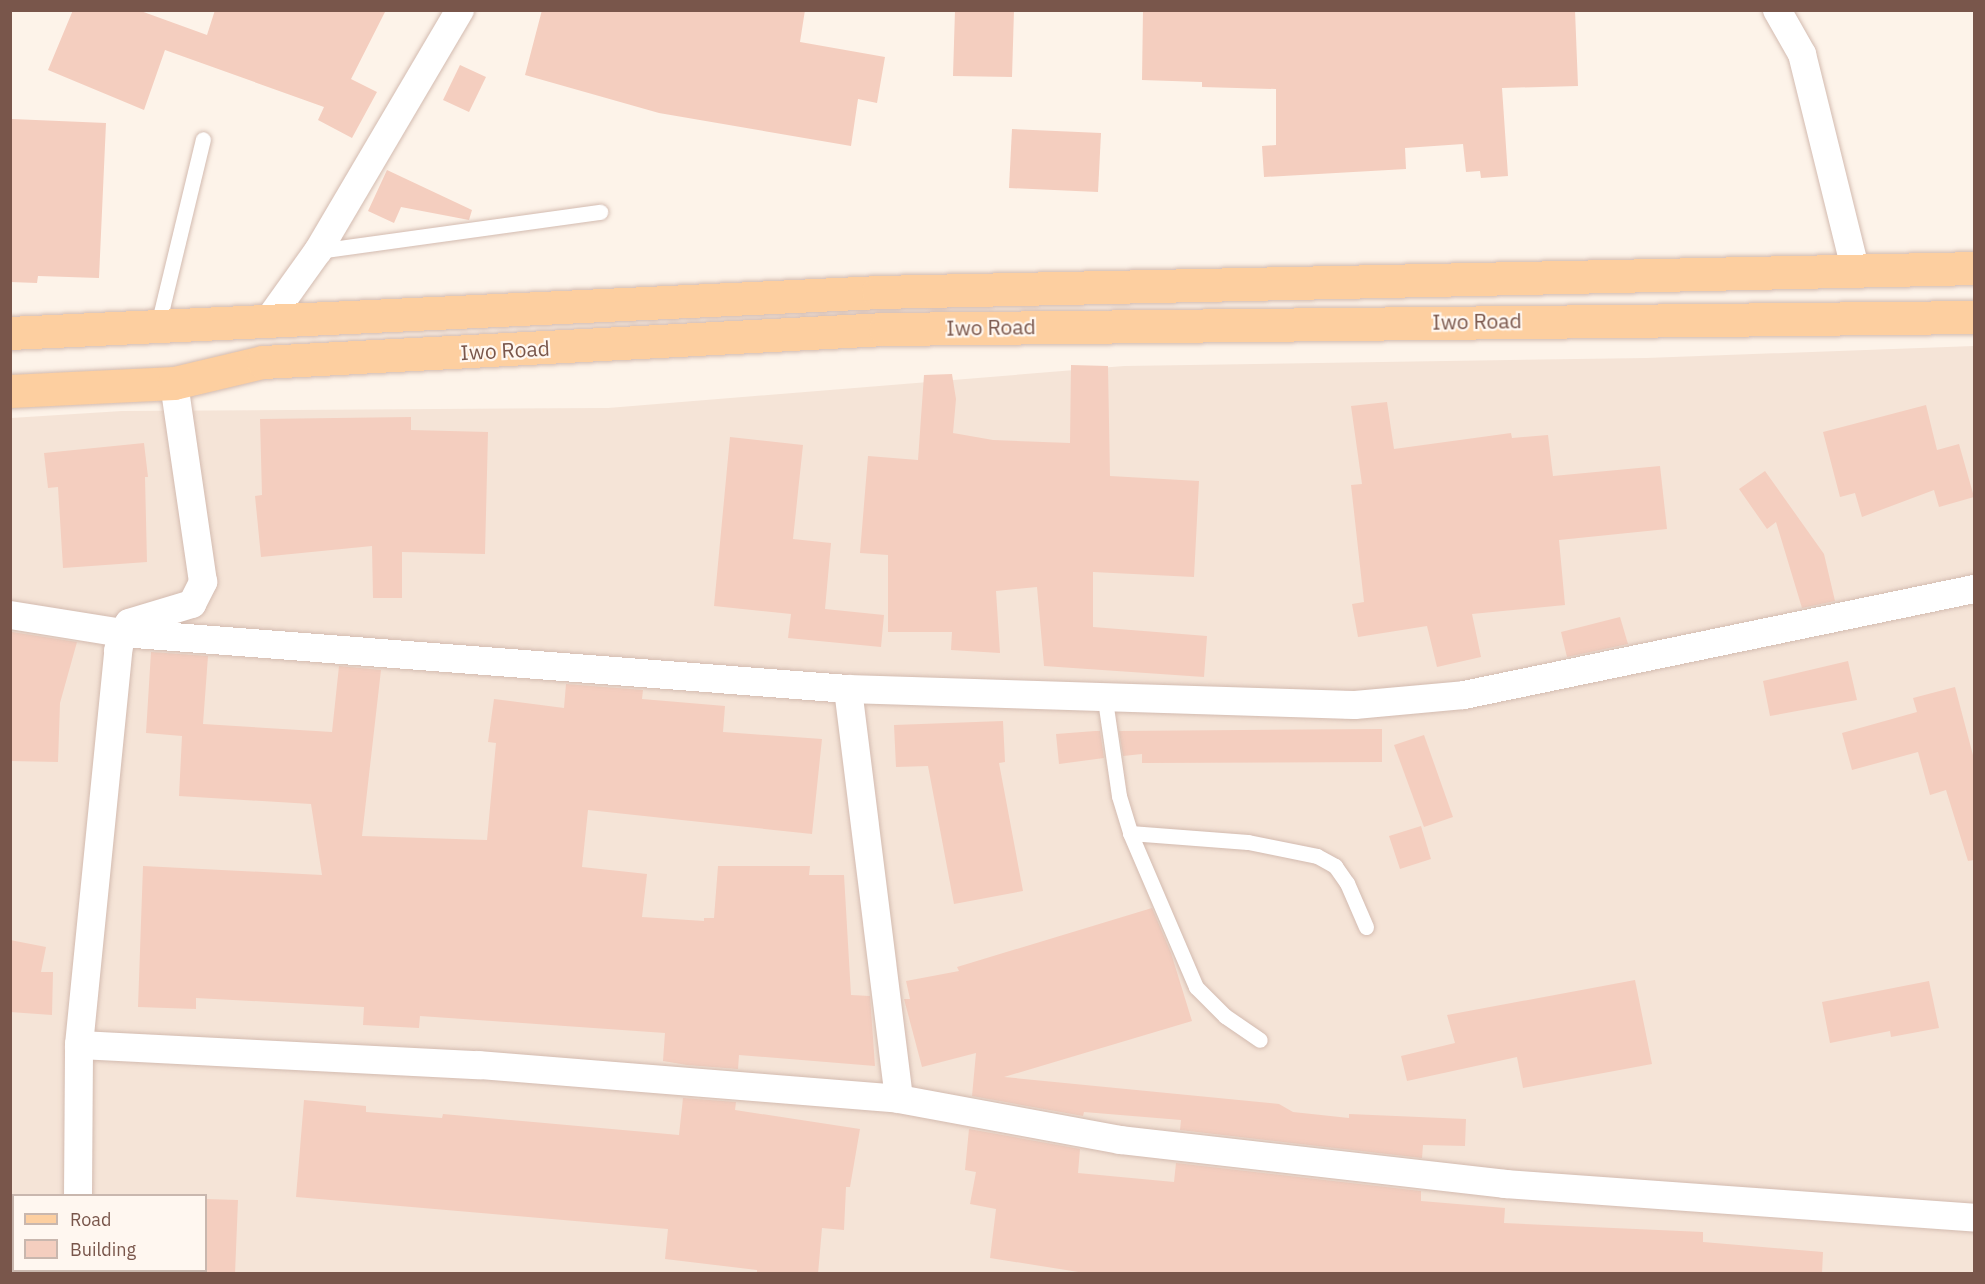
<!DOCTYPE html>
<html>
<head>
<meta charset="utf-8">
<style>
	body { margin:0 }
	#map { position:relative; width:1985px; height:1284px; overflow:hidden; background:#fdf3e9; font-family:"IBM Plex Sans",sans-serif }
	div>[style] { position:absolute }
	.residential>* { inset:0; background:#f5e4d7 }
	.building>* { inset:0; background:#f4cebf }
	.roads { filter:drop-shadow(0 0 2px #d3bbb0) drop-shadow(0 0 2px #d3bbb0) }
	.lane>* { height:15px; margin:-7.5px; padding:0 7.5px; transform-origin:7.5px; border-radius:7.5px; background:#fff }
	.street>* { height:28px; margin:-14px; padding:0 14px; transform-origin:14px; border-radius:14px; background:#fff }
	.primary>* { height:33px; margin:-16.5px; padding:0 16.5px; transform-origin:16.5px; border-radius:16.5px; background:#fdcfa0 }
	span { translate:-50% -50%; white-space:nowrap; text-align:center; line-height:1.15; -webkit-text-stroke:4.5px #fff7f0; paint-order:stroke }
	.street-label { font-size:21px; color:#79564b }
	.frame { position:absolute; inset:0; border:12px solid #79564b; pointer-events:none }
	.legend { position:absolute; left:12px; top:1194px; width:195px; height:78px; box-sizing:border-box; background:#fff7f0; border:2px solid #c9b7ae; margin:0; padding:8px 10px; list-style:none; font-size:18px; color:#79564b }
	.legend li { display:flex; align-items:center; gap:12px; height:30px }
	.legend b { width:30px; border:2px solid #c9b7ae }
</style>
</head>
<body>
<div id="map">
	<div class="residential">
		<i style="clip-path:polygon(evenodd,1974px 346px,1974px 1273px,11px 1274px,11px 418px,122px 411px,608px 408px,1124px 366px,1646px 358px,1974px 346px,14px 1196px,206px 1196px,206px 1270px,14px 1270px,14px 1196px)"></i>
	</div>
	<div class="building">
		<i style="clip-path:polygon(73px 10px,138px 10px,207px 35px,215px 10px,386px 10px,351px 79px,377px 92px,352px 138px,318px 120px,324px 107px,165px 50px,144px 110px,48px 70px)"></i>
		<i style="clip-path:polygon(542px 10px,805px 10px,800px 42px,885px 57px,877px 103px,858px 99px,851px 146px,659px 113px,525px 75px)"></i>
		<i style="clip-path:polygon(955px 10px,1014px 10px,1012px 77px,953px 76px)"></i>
		<i style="clip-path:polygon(1143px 10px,1575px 10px,1578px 86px,1502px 88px,1508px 176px,1481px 178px,1480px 171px,1466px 172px,1463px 144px,1405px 148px,1406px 169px,1264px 177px,1262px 146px,1276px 145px,1276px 89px,1202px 87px,1202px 82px,1142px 80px)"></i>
		<i style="clip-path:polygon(460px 65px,486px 77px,469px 112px,443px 100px)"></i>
		<i style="clip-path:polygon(12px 119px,106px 123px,99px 278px,38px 276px,37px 283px,10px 282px)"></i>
		<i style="clip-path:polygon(1012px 129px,1101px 133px,1098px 192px,1009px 188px)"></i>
		<i style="clip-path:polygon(387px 170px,472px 210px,469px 220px,401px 207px,394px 223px,368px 211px)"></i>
		<i style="clip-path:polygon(1071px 365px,1108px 366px,1110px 476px,1199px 481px,1194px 577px,1093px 572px,1093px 627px,1207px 636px,1204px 677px,1044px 666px,1037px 587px,996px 591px,1000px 653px,951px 650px,952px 632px,888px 632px,888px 555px,860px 553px,868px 456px,918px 460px,924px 375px,952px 374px,956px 399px,953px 433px,993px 440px,1070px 443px)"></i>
		<i style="clip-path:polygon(1387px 402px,1394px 449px,1511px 433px,1512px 438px,1548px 435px,1553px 476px,1660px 466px,1667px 529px,1559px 540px,1565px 605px,1472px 614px,1481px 657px,1437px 667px,1427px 626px,1358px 637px,1352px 604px,1364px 602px,1351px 485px,1362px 484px,1351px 406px)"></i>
		<i style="clip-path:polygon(1926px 405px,1937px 450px,1959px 444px,1974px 497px,1939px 507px,1934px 490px,1862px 517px,1855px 493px,1840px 497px,1823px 432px)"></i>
		<i style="clip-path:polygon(411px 417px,411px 430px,488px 432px,485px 554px,402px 552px,402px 598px,373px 598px,372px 546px,261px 557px,255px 496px,262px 495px,260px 419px)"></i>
		<i style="clip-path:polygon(730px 437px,803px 445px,793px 539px,831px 543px,825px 609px,884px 615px,881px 647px,788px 638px,791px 614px,714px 606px)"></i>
		<i style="clip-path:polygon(144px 443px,148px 477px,145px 477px,147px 562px,63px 568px,58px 487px,48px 488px,44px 453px)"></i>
		<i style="clip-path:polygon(1765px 471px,1824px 554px,1835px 601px,1802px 608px,1776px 522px,1767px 529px,1739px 489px)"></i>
		<i style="clip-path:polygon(1620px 617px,1628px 644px,1567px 657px,1561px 632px)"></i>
		<i style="clip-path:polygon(12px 632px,77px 642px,60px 703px,58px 762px,10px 761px)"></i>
		<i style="clip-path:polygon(151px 652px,208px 656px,203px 724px,332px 732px,339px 666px,381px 670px,362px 836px,487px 840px,496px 743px,488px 742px,494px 699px,564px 708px,566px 684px,643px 690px,642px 699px,725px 706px,723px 732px,822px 739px,812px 834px,588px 810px,582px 867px,647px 874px,642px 917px,704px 921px,704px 918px,714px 918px,718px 866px,810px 866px,809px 875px,844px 875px,851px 995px,870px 996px,875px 1066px,739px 1055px,738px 1069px,687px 1065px,663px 1061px,665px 1033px,420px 1016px,419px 1028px,363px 1025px,364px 1007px,196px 998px,196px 1009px,138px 1007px,143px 866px,322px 875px,311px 804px,179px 796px,182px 736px,146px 733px)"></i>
		<i style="clip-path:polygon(1848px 661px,1857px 700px,1770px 716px,1763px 681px)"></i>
		<i style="clip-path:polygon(1955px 687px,1974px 759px,1974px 860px,1968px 861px,1946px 790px,1930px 795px,1918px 752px,1852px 770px,1842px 733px,1917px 712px,1913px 698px)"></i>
		<i style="clip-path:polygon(1003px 721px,1005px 762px,999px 763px,1023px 891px,954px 904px,928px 766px,896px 767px,894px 725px)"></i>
		<i style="clip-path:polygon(1382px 729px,1382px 762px,1142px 763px,1142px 754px,1123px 756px,1119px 731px)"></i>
		<i style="clip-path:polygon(1095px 731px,1100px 731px,1104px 758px,1059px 764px,1056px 734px)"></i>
		<i style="clip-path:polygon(1424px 735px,1453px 817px,1424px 827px,1394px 745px)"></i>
		<i style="clip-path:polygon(1421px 826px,1431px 859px,1400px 869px,1389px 836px)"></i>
		<i style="clip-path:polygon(1152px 908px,1171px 953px,1192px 1021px,1004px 1077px,1279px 1104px,1293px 1112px,1349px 1118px,1349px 1114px,1466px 1119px,1465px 1146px,1423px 1145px,1422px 1158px,1180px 1130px,1181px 1120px,1084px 1112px,1083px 1116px,972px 1096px,976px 1053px,922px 1067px,904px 999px,910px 999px,906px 981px,959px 971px,957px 967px)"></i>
		<i style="clip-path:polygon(10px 940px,46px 947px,41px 972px,53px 972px,52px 1015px,10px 1012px)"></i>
		<i style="clip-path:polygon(1635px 980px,1652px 1064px,1523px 1088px,1517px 1057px,1407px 1081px,1401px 1056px,1455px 1043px,1447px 1015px)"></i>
		<i style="clip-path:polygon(1929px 981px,1939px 1028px,1891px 1037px,1890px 1031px,1830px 1043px,1822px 1002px)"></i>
		<i style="clip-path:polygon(683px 1098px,736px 1102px,735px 1110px,860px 1129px,850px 1187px,846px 1187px,844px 1230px,822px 1228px,818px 1274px,757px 1274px,757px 1270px,665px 1259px,668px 1229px,296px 1197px,304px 1100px,366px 1106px,366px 1112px,442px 1118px,443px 1114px,679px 1135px)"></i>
		<i style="clip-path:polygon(969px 1129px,1080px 1149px,1078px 1173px,1174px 1182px,1176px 1163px,1421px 1191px,1421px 1201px,1505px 1208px,1504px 1223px,1703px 1232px,1703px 1242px,1823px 1252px,1822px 1274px,1091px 1274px,990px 1258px,996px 1209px,970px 1204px,976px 1172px,965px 1170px)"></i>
		<i style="clip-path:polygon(206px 1199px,238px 1200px,235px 1274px,206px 1274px)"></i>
	</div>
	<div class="roads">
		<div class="lane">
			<i style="left:318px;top:251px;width:285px;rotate:-7.9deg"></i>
			<i style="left:158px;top:325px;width:191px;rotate:-76.4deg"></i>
			<i style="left:1105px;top:700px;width:97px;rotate:81.7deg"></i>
			<i style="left:1119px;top:796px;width:39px;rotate:73deg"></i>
			<i style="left:1130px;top:833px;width:168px;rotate:66.8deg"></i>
			<i style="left:1196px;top:987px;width:41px;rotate:45deg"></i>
			<i style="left:1225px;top:1016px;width:42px;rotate:34.4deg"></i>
			<i style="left:1130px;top:833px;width:118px;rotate:4.4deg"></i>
			<i style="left:1248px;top:842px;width:70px;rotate:11.5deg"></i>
			<i style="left:1317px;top:856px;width:21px;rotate:29deg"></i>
			<i style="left:1335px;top:866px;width:21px;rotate:55deg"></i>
			<i style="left:1347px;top:883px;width:48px;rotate:66.6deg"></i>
		</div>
		<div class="street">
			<i style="left:1777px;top:10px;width:51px;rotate:60.4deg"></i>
			<i style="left:1802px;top:54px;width:220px;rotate:76.1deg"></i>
			<i style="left:270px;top:318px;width:82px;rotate:-54.4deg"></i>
			<i style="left:318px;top:251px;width:280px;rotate:-59.5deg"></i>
			<i style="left:10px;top:615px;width:113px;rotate:9.1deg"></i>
			<i style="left:122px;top:633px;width:728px;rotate:4.41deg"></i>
			<i style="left:848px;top:689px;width:507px;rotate:1.81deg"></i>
			<i style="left:1355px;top:705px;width:109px;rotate:-5.2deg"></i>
			<i style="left:1464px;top:695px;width:521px;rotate:-11.74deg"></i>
			<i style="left:848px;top:689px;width:413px;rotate:82.9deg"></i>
			<i style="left:79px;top:1045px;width:400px;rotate:2.9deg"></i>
			<i style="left:479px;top:1065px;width:421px;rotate:4.6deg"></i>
			<i style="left:899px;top:1099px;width:225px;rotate:10.5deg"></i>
			<i style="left:1120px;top:1140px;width:388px;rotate:6.5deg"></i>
			<i style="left:1505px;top:1184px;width:470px;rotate:4.1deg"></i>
			<i style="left:78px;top:1196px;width:151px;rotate:-89.6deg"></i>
			<i style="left:79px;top:1045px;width:396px;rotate:-84.3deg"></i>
			<i style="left:118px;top:651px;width:18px;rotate:-77deg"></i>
			<i style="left:122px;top:633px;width:12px;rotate:-55deg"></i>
			<i style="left:129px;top:623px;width:66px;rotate:-16.8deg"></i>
			<i style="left:192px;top:604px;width:25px;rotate:-63deg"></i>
			<i style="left:203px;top:582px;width:201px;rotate:-98.3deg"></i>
			<i style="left:78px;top:1274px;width:4px;rotate:-90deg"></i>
		</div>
		<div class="primary">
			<i style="left:10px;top:333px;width:869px;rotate:-2.7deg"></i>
			<i style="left:878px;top:292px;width:1096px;rotate:-1.25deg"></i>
			<i style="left:10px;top:391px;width:164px;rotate:-2.8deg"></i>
			<i style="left:174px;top:383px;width:91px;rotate:-13.3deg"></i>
			<i style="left:263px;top:362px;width:623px;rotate:-3.04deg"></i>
			<i style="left:885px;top:329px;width:1089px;rotate:-0.63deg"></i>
		</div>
	</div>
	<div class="street-label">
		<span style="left:1477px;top:321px;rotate:-1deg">Iwo Road</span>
		<span style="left:991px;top:327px;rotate:-1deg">Iwo Road</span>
		<span style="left:505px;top:350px;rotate:-3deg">Iwo Road</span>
	</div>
	<div class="frame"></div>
	<ul class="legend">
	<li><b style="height:8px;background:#fdcfa0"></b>Road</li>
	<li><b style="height:16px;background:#f4cebf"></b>Building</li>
	</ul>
</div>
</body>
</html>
